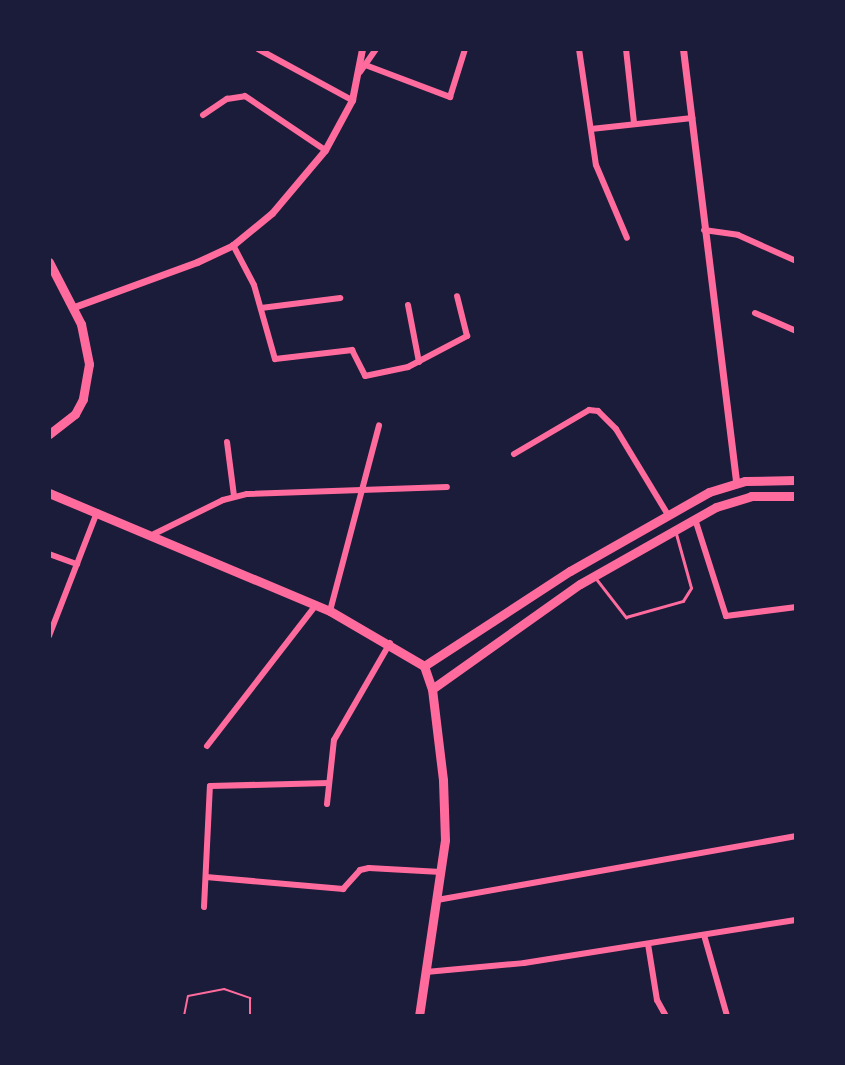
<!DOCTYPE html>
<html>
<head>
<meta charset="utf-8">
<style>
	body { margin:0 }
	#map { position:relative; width:845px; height:1065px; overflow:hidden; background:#1b1b3a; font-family:"Playfair Display",serif }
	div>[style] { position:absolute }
	.path>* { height:2px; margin:-1px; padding:0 1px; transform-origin:1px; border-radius:1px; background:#ff6b9d }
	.service>* { height:2.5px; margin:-1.25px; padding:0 1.25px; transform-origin:1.25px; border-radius:1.25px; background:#ff6b9d }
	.minor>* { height:6px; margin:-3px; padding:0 3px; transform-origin:3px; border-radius:3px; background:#ff6b9d }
	.tertiary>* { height:7px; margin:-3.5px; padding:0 3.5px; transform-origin:3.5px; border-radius:3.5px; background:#ff6b9d }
	.primary>* { height:9px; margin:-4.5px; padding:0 4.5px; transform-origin:4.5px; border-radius:4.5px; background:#ff6b9d }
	span { translate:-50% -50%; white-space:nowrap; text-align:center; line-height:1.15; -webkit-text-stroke:7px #1b1b3a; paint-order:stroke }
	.frame { position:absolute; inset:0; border:51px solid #1b1b3a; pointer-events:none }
</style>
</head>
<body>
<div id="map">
	<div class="path">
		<i style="left:184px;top:1016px;width:20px;rotate:-79deg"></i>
		<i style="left:188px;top:996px;width:37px;rotate:-11deg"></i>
		<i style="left:224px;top:989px;width:28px;rotate:19deg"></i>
		<i style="left:250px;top:998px;width:18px;rotate:90deg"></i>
	</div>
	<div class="service">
		<i style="left:595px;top:577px;width:51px;rotate:52.2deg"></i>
		<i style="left:626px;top:617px;width:59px;rotate:-15.7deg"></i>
		<i style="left:683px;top:601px;width:15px;rotate:-58deg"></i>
		<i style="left:691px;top:588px;width:56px;rotate:-105.5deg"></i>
	</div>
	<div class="minor">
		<i style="left:258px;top:49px;width:107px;rotate:28.5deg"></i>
		<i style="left:579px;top:49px;width:117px;rotate:81.7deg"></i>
		<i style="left:596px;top:165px;width:79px;rotate:67deg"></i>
		<i style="left:626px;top:49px;width:74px;rotate:83.8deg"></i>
		<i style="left:368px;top:66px;width:88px;rotate:20.7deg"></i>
		<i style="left:450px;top:97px;width:50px;rotate:-72.6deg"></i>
		<i style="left:360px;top:72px;width:28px;rotate:-55deg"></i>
		<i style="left:203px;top:115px;width:29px;rotate:-34deg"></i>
		<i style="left:227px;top:99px;width:18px;rotate:-9deg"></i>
		<i style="left:245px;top:96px;width:97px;rotate:34deg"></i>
		<i style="left:591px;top:129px;width:102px;rotate:-6.2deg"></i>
		<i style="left:704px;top:230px;width:34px;rotate:8deg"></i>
		<i style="left:738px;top:235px;width:64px;rotate:24.1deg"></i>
		<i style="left:233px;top:245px;width:45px;rotate:62.3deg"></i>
		<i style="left:254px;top:285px;width:77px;rotate:74.2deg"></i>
		<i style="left:275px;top:359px;width:78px;rotate:-6.7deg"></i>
		<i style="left:352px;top:350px;width:29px;rotate:63deg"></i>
		<i style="left:365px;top:376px;width:44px;rotate:-11.8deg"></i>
		<i style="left:408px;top:367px;width:67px;rotate:-27.7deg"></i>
		<i style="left:467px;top:336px;width:41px;rotate:-104deg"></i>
		<i style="left:408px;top:305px;width:58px;rotate:79.1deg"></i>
		<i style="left:261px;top:308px;width:80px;rotate:-7.2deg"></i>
		<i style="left:755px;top:313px;width:45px;rotate:23.7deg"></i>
		<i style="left:227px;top:442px;width:54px;rotate:82.6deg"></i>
		<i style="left:514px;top:454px;width:87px;rotate:-30.4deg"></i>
		<i style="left:589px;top:410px;width:9px;rotate:6deg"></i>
		<i style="left:598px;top:411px;width:25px;rotate:45deg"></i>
		<i style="left:616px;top:429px;width:100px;rotate:58.8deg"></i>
		<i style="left:695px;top:519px;width:102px;rotate:72.3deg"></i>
		<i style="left:726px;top:616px;width:71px;rotate:-7.3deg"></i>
		<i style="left:154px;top:534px;width:77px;rotate:-26.2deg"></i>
		<i style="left:223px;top:500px;width:25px;rotate:-14deg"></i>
		<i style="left:247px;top:494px;width:200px;rotate:-2deg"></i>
		<i style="left:49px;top:554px;width:30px;rotate:20deg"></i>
		<i style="left:330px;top:611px;width:192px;rotate:-75.2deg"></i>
		<i style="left:49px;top:636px;width:133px;rotate:-68.8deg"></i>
		<i style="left:207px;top:746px;width:178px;rotate:-52.3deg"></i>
		<i style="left:327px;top:804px;width:64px;rotate:-83.8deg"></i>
		<i style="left:334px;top:740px;width:112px;rotate:-60deg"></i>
		<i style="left:206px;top:877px;width:138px;rotate:5deg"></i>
		<i style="left:343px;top:889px;width:25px;rotate:-48deg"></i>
		<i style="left:360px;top:870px;width:9px;rotate:-13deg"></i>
		<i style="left:369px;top:868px;width:72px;rotate:3.2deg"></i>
		<i style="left:437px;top:900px;width:365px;rotate:-10.1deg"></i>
		<i style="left:204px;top:907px;width:121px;rotate:-87.2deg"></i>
		<i style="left:210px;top:786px;width:119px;rotate:-1.4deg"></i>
		<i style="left:704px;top:935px;width:84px;rotate:74.1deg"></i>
		<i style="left:648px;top:944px;width:57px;rotate:80.9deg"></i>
		<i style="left:657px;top:1000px;width:18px;rotate:61deg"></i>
		<i style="left:426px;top:972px;width:98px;rotate:-5.2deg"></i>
		<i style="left:524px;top:963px;width:275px;rotate:-9deg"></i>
	</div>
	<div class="tertiary">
		<i style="left:683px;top:49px;width:437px;rotate:83deg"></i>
		<i style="left:74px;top:307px;width:131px;rotate:-20.1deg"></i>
		<i style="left:197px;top:262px;width:40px;rotate:-25deg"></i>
		<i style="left:233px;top:245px;width:50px;rotate:-39.4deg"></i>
		<i style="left:272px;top:213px;width:82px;rotate:-49.9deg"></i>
		<i style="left:325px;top:150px;width:57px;rotate:-61.6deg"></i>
		<i style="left:352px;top:100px;width:52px;rotate:-78.9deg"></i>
	</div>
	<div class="primary">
		<i style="left:49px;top:262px;width:70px;rotate:62.7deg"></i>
		<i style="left:81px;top:324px;width:41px;rotate:78.7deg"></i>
		<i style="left:89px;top:364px;width:36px;rotate:100deg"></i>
		<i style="left:83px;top:399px;width:17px;rotate:118deg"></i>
		<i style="left:75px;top:414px;width:33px;rotate:142deg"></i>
		<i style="left:49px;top:493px;width:305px;rotate:22.8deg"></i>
		<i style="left:330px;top:611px;width:109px;rotate:30.3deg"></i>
		<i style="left:424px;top:666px;width:24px;rotate:71deg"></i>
		<i style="left:432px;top:689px;width:92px;rotate:83.1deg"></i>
		<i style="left:443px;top:780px;width:60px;rotate:88.1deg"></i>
		<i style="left:445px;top:840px;width:178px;rotate:98.4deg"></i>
		<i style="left:424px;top:666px;width:174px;rotate:-33.1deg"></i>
		<i style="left:570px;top:571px;width:160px;rotate:-29.6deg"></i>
		<i style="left:709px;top:492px;width:38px;rotate:-17deg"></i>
		<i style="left:745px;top:481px;width:51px;rotate:-1.1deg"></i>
		<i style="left:432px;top:689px;width:181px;rotate:-35.4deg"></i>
		<i style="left:580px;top:584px;width:156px;rotate:-29.5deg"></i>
		<i style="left:716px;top:507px;width:37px;rotate:-17deg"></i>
		<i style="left:751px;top:496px;width:45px"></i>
	</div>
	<div class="frame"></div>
</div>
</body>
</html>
